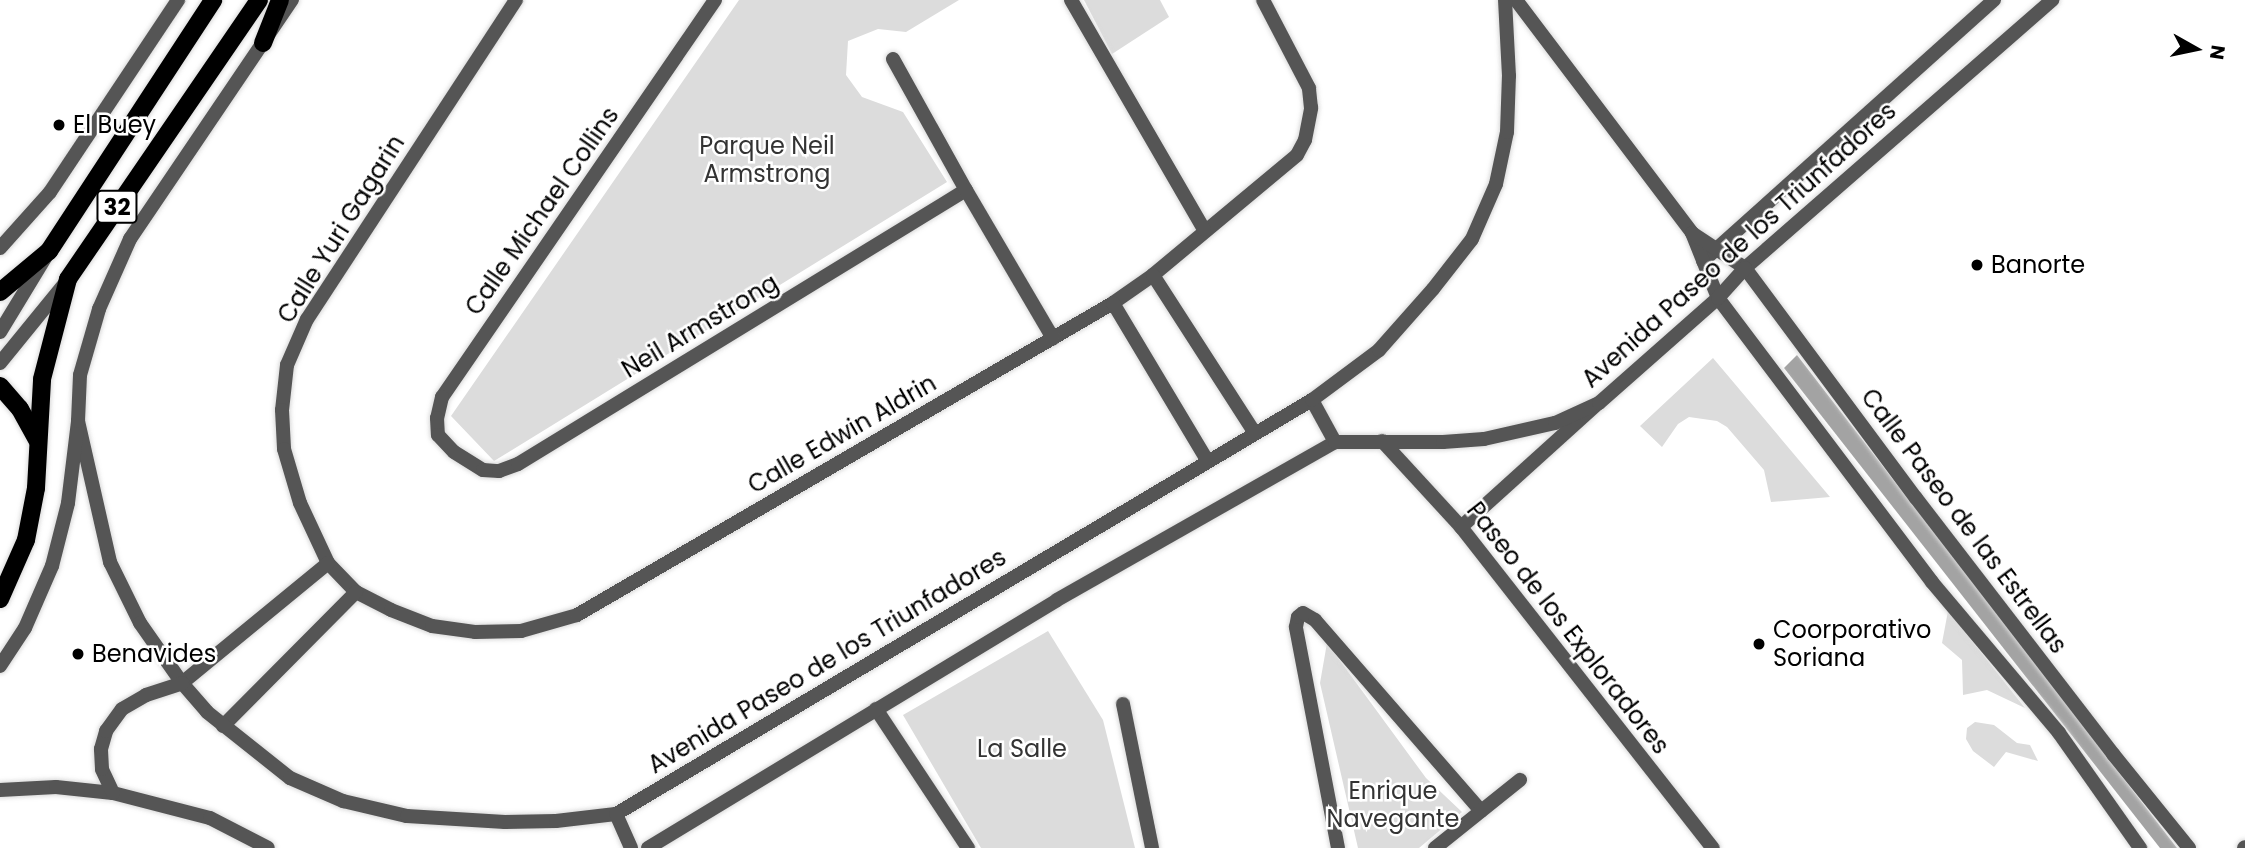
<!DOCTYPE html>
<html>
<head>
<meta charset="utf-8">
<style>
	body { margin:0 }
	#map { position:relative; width:2245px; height:848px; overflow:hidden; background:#fff; font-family:Poppins,sans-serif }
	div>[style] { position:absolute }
	.green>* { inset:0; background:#dcdcdc }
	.water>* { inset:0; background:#a3a3a3 }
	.roads { filter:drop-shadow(0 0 2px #dbdbdb) drop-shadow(0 0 2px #dbdbdb) }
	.minor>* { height:14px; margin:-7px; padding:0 7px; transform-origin:7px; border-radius:7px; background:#555 }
	.tertiary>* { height:14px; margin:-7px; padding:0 7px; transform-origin:7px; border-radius:7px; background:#555 }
	.primary>* { height:18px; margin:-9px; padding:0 9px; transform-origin:9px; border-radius:9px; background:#000 }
	.dots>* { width:19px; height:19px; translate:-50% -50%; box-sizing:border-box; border:4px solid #fff; border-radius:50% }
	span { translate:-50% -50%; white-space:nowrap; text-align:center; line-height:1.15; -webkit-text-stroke:5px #fff; paint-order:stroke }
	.shield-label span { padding:2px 5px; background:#fff; border:2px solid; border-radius:5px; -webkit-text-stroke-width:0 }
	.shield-label { font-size:23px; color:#000; font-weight:700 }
	.poi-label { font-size:24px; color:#000 }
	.left { translate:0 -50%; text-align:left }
	.park-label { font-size:24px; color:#333 }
	.street-label { font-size:24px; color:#000 }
	.north { position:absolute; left:2161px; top:14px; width:70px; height:70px; -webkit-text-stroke:5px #fff; paint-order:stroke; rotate:99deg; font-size:19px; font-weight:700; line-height:28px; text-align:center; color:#000 }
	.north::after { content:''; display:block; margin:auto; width:24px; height:32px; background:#000; clip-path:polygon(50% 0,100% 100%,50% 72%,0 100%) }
</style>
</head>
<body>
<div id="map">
	<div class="green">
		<i style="clip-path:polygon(739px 0,959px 0,906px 32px,878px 29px,848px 41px,846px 75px,862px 97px,903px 112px,947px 182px,494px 461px,451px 416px)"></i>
		<i style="clip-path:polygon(1084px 0,1160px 0,1169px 17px,1112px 54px)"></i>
		<i style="clip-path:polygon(1713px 358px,1830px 497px,1771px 502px,1764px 470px,1727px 427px,1717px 421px,1689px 417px,1678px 424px,1662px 447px,1640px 426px)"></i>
		<i style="clip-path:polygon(1948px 611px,2025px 708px,1987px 690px,1963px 695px,1962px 660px,1942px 643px)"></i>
		<i style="clip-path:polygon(1048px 631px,1103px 720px,1135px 848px,981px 848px,903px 715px)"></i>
		<i style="clip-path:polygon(1327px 643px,1426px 778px,1462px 812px,1419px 848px,1358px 848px,1320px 683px)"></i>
		<i style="clip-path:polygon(1975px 722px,1994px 725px,2017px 743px,2030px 745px,2038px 761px,2006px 752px,1994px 767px,1973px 751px,1966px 739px,1967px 728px)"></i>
	</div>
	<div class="water">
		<i style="clip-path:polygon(1797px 355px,2177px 848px,2160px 848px,1784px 368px)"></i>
	</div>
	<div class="roads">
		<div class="minor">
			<i style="left:516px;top:0;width:381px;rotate:123.2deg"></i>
			<i style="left:307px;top:319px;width:50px;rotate:113.5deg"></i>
			<i style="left:287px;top:365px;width:45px;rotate:96.3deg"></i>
			<i style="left:282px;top:410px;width:39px;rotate:87deg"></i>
			<i style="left:284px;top:449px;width:56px;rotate:73.5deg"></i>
			<i style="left:300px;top:503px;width:66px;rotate:65deg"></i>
			<i style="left:328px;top:563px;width:40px;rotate:46deg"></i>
			<i style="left:356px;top:592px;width:39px;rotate:27deg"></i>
			<i style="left:391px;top:610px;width:44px;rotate:21.3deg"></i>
			<i style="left:432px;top:626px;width:43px;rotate:7.9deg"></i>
			<i style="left:475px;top:632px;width:46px;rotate:-1.2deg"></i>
			<i style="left:521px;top:631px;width:58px;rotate:-15.9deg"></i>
			<i style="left:577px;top:615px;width:620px;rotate:-30.2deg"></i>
			<i style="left:1113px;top:303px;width:49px;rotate:-35deg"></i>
			<i style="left:1153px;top:275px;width:187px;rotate:-39.8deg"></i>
			<i style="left:1297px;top:155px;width:17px;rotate:-62deg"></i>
			<i style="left:1305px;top:140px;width:33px;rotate:-79deg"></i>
			<i style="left:1311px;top:108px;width:20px;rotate:-96deg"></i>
			<i style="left:1309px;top:88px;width:99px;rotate:-117.6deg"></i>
			<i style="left:715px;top:0;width:482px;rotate:124.5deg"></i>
			<i style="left:442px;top:397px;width:22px;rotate:103deg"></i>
			<i style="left:437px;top:418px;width:17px;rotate:87deg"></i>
			<i style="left:438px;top:435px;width:23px;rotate:47deg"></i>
			<i style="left:454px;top:452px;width:34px;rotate:32deg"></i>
			<i style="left:483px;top:470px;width:16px;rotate:4deg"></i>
			<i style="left:499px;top:471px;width:20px;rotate:-20deg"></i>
			<i style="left:518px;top:464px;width:525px;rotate:-31.45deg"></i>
			<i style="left:1071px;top:0;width:265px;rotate:59.9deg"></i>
			<i style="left:893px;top:59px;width:150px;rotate:60.9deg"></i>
			<i style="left:966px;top:190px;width:172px;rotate:59.6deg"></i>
			<i style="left:1703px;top:261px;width:391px;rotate:-41.9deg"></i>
			<i style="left:1745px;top:268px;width:408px;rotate:-41.1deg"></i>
			<i style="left:1153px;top:275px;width:187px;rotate:57.2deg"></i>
			<i style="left:1113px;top:303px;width:183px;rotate:59.1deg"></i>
			<i style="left:0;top:332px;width:87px;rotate:-58.7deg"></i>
			<i style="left:0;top:363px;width:104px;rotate:-50.8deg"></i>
			<i style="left:1382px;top:441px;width:117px;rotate:47.4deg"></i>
			<i style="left:1461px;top:527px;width:408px;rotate:51.9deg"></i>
			<i style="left:1461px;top:527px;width:181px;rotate:-42.1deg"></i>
			<i style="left:182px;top:683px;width:189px;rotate:-39.4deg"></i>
			<i style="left:1123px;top:704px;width:147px;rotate:78.6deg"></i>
			<i style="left:876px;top:709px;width:167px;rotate:56.5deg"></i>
			<i style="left:223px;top:726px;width:189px;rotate:-45.2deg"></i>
			<i style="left:1338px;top:848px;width:225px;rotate:-100.8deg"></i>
			<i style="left:1296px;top:627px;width:10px;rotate:-79deg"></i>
			<i style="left:1298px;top:617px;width:6px;rotate:-39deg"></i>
			<i style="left:1303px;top:613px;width:14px;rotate:30deg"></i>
			<i style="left:1315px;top:620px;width:253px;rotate:49deg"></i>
			<i style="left:1435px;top:848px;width:109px;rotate:-38.7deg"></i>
		</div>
		<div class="tertiary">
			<i style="left:1516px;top:0;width:292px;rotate:52.9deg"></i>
			<i style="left:1692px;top:233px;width:70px;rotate:68.2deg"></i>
			<i style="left:1718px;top:298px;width:356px;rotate:53deg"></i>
			<i style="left:1932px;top:582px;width:197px;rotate:49.9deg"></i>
			<i style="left:2059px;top:733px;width:141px;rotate:54.8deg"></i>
			<i style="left:1692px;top:233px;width:64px;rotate:33.4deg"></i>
			<i style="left:1745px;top:268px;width:287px;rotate:53.4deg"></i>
			<i style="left:1916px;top:498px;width:323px;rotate:52.4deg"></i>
			<i style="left:2113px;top:754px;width:121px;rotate:51deg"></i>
			<i style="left:0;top:248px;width:75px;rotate:-48.2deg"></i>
			<i style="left:50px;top:192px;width:231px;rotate:-56.3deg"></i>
			<i style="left:1312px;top:400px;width:48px;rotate:61.3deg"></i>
			<i style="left:78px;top:421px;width:145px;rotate:77.2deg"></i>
			<i style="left:110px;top:562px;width:68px;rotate:63.8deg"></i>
			<i style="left:140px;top:623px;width:73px;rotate:55deg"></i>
			<i style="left:182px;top:683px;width:38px;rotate:49deg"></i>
			<i style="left:207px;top:712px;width:106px;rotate:38.5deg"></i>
			<i style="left:290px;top:778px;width:58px;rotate:23.5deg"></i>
			<i style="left:343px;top:801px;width:66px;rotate:13.2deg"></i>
			<i style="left:407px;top:816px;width:98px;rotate:3.5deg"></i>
			<i style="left:505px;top:822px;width:51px;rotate:-1.1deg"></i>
			<i style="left:556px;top:821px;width:60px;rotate:-6.7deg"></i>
			<i style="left:616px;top:814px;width:810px;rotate:-30.75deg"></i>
			<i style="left:1312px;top:400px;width:84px;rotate:-36.7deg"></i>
			<i style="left:1379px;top:350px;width:81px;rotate:-48.5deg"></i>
			<i style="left:1433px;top:289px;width:63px;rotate:-52deg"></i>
			<i style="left:1472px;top:239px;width:60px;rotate:-66.4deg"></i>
			<i style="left:1496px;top:184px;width:53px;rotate:-78.1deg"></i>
			<i style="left:1507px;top:132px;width:56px;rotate:-88deg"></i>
			<i style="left:1509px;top:76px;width:76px;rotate:-93deg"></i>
			<i style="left:0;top:666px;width:45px;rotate:-56.7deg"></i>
			<i style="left:25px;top:628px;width:68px;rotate:-66.5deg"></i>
			<i style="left:52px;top:566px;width:65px;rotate:-75.7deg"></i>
			<i style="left:68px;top:503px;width:83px;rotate:-83deg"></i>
			<i style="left:78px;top:421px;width:46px;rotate:-87.5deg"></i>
			<i style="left:80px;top:375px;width:69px;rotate:-73.9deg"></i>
			<i style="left:99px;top:309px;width:77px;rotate:-66.1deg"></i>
			<i style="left:130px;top:239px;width:289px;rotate:-55.9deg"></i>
			<i style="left:0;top:790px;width:56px;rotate:-3.1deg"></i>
			<i style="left:56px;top:787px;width:57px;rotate:6deg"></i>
			<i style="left:113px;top:793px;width:100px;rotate:14.5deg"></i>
			<i style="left:210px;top:818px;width:65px;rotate:27.3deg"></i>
			<i style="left:113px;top:793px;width:26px;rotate:-115deg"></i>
			<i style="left:102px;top:769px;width:20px;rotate:-93deg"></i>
			<i style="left:101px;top:749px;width:19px;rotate:-74deg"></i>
			<i style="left:106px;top:731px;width:27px;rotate:-54deg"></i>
			<i style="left:122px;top:709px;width:28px;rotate:-30deg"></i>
			<i style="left:146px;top:695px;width:38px;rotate:-18deg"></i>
			<i style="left:616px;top:814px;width:37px;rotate:66deg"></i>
			<i style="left:648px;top:848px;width:478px;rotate:-31.2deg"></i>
			<i style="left:1057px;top:600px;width:320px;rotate:-29.6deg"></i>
			<i style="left:1335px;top:442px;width:108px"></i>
			<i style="left:1443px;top:442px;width:41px;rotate:-4.2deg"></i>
			<i style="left:1484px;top:439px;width:73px;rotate:-12.7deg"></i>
			<i style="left:1555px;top:423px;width:48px;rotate:-24.4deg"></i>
			<i style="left:1599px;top:403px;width:159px;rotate:-41.4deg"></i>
			<i style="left:1718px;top:298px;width:40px;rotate:-48deg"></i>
			<i style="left:2244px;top:848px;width:1px;rotate:-45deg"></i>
		</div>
		<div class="primary">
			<i style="left:263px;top:43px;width:46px;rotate:-68.4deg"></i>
			<i style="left:0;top:292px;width:64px;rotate:-39.9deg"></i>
			<i style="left:49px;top:251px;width:300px;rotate:-56.8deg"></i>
			<i style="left:0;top:386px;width:30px;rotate:49deg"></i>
			<i style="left:20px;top:409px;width:35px;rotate:61deg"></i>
			<i style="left:0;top:599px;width:64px;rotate:-66.2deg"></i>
			<i style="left:26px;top:540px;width:53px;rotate:-79.1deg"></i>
			<i style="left:36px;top:488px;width:109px;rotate:-86.8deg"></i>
			<i style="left:42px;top:379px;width:103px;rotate:-75.4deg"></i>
			<i style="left:68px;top:279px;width:338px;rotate:-55.6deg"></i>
		</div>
	</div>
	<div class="dots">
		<i style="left:59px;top:125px;background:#000"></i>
		<i style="left:1977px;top:265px;background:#000"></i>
		<i style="left:1759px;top:644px;background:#000"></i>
		<i style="left:78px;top:654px;background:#000"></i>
	</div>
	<div class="shield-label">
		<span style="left:117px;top:207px">32</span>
	</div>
	<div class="poi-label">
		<span class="left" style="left:73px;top:125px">El Buey</span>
		<span class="left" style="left:1991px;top:265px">Banorte</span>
		<span class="left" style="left:1773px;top:644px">Coorporativo<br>Soriana</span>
		<span class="left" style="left:92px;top:654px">Benavides</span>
	</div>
	<div class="park-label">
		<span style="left:767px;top:160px">Parque Neil<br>Armstrong</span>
		<span style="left:1022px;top:749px">La Salle</span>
		<span style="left:1393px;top:805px">Enrique<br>Navegante</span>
	</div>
	<div class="street-label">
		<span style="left:542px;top:211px;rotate:-55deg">Calle Michael Collins</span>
		<span style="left:341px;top:229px;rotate:-58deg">Calle Yuri Gagarin</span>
		<span style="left:1739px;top:245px;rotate:-42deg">Avenida Paseo de los Triunfadores</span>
		<span style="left:700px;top:326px;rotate:-31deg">Neil Armstrong</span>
		<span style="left:842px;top:434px;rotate:-30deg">Calle Edwin Aldrin</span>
		<span style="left:1964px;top:521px;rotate:53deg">Calle Paseo de las Estrellas</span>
		<span style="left:1568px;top:628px;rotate:52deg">Paseo de los Exploradores</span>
		<span style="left:827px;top:661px;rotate:-31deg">Avenida Paseo de los Triunfadores</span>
	</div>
	<div class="north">N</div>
</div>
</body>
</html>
